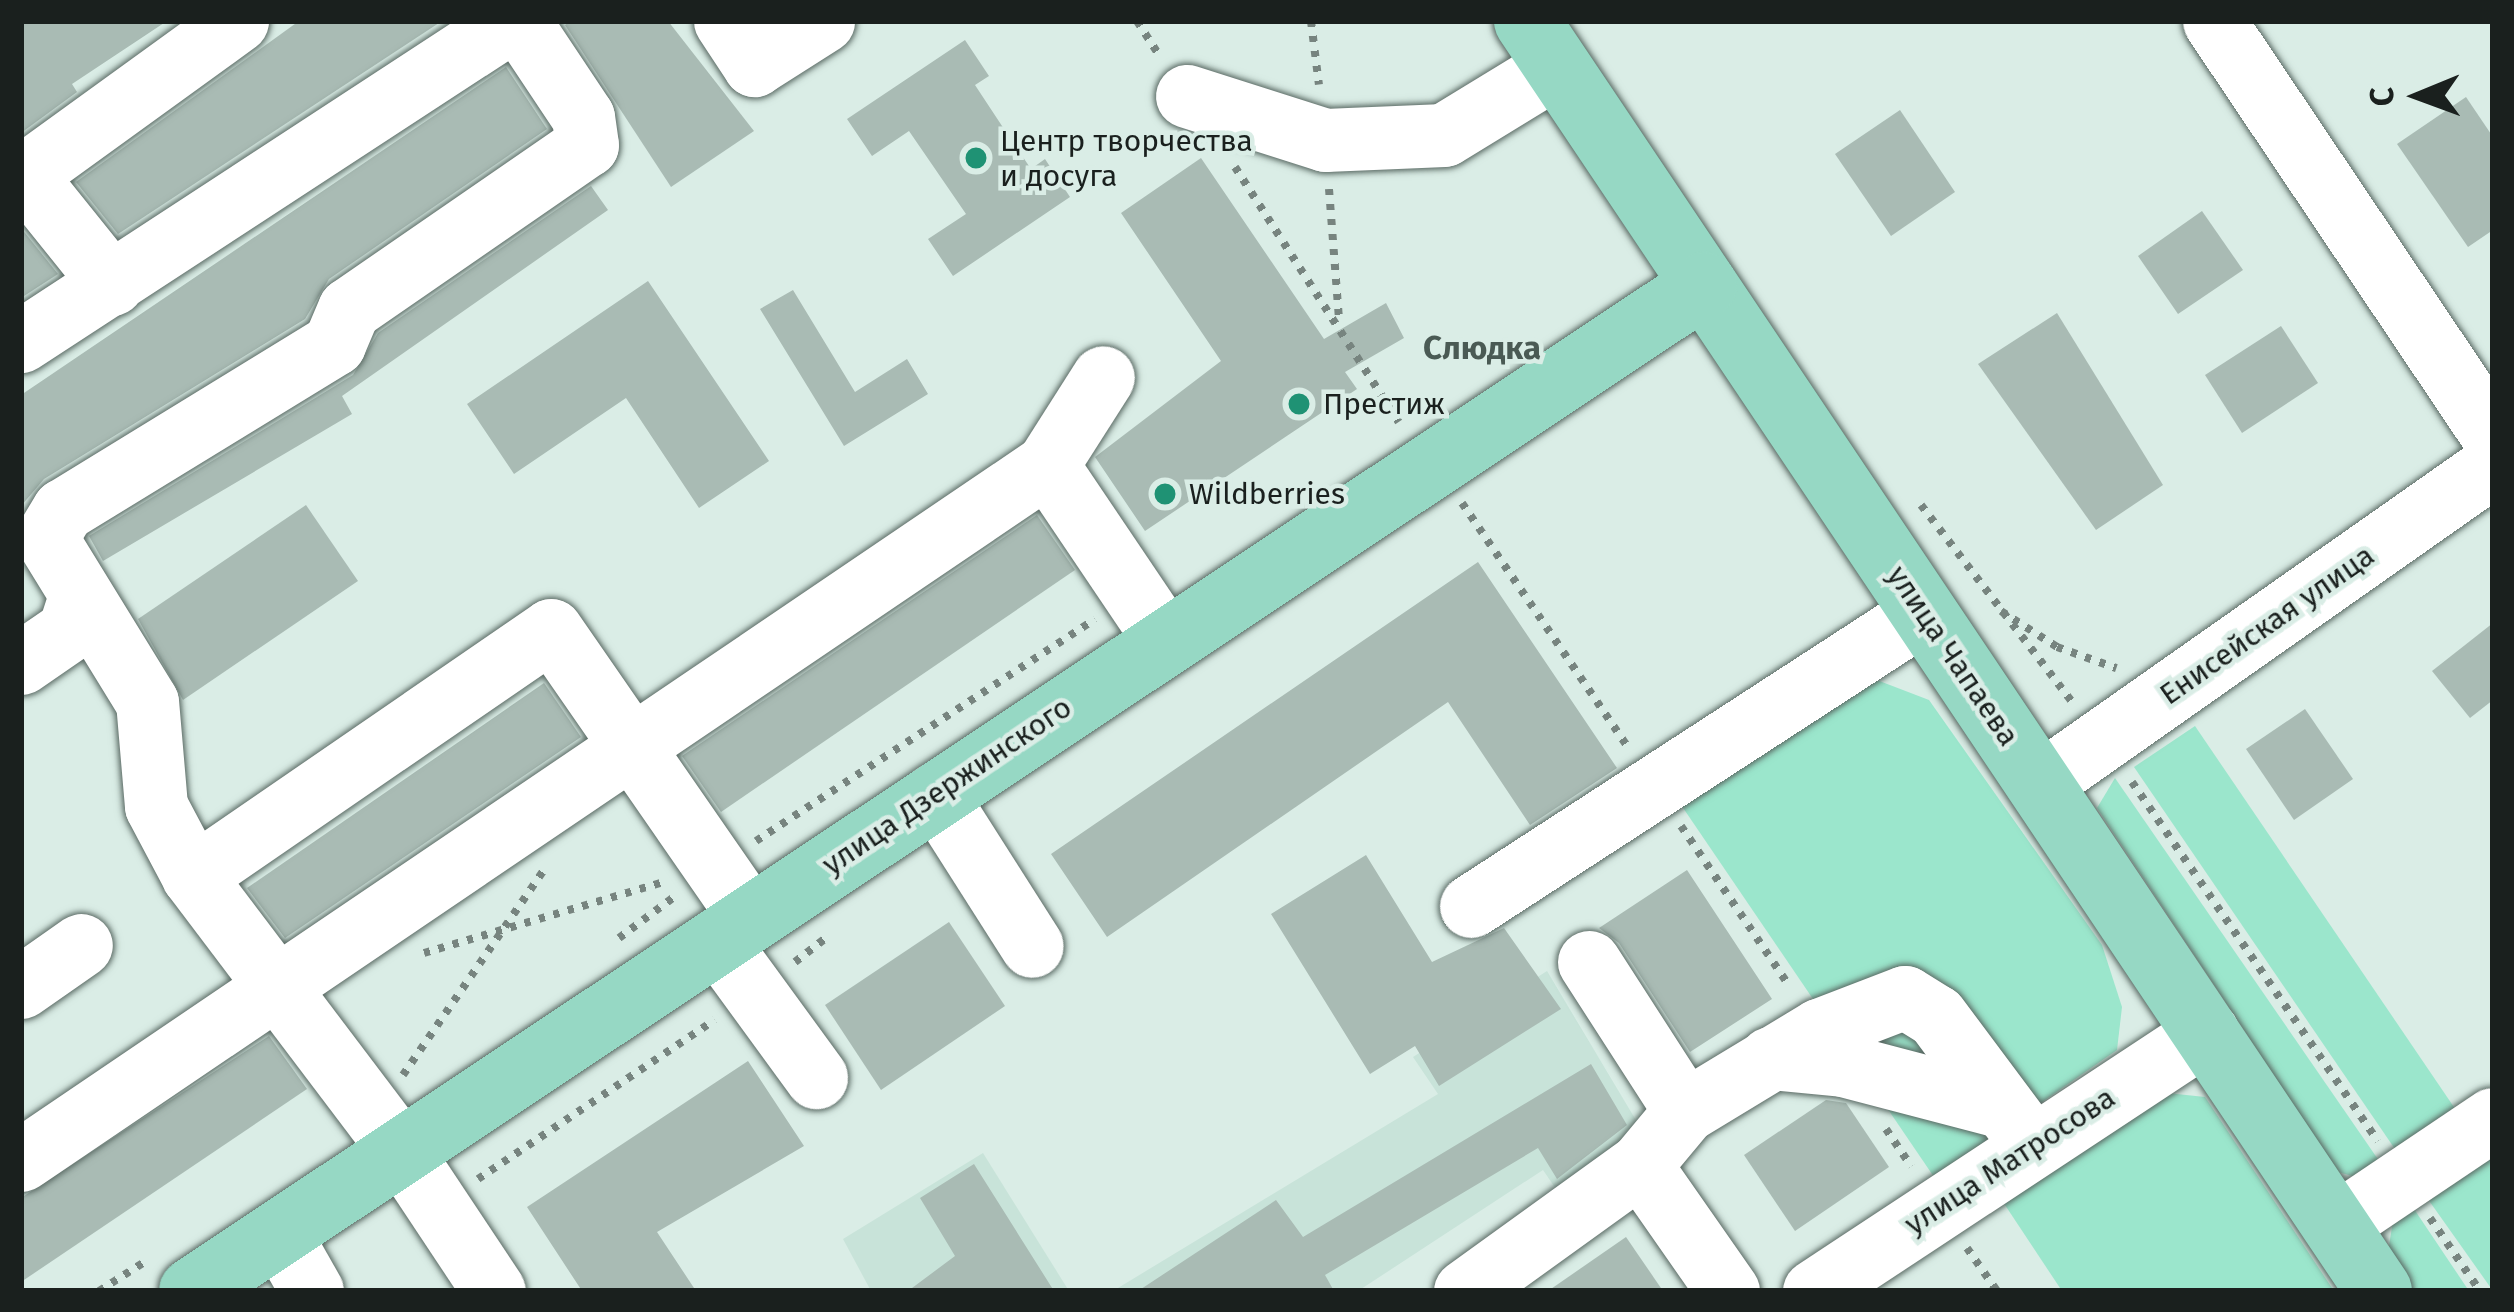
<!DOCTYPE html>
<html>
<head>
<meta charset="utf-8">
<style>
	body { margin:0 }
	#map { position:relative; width:2514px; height:1312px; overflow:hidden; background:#daede6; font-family:"Fira Sans",sans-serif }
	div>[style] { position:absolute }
	.built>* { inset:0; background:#c8e3d9 }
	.green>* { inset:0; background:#9be6cc }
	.building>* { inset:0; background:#a9bbb4 }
	.path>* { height:8px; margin-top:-4px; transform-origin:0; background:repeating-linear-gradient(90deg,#77847f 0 6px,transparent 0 15px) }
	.roads { filter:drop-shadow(0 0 3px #596963) drop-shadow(0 0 3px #596963) }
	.minor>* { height:63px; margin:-31.5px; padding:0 31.5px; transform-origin:31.5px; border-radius:31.5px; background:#fff }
	.major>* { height:66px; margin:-33px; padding:0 33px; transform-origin:33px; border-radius:33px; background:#96d8c4 }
	.dots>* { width:33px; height:33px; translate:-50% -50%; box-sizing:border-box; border:6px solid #daede6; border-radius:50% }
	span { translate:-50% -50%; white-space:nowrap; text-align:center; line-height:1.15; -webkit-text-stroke:9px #daede6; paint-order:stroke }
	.poi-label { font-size:30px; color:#1a201e }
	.left { translate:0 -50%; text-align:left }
	.street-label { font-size:30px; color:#1a201e }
	.neighbourhood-label { font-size:33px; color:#4a5a54; font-weight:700 }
	.frame { position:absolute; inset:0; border:24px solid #1a201e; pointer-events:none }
	.north { position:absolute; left:2358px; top:36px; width:120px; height:120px; -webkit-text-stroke:9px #daede6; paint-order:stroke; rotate:269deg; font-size:33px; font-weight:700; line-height:48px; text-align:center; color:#1a201e }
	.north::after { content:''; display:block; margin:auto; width:42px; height:54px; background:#1a201e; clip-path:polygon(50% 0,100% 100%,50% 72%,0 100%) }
</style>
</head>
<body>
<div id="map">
	<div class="built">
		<i style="clip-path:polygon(1547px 971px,1643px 1132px,1556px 1189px,1543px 1170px,1358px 1291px,1113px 1291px,1438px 1094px,1413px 1057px)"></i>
		<i style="clip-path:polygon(983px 1153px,1069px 1291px,871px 1291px,843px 1239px)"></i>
	</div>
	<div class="green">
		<i style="clip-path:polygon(1869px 677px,1929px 700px,2102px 945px,2122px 1007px,2117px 1050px,1934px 1177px,1677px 799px)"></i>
		<i style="clip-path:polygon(2195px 726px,2460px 1116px,2399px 1155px,2134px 767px)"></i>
		<i style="clip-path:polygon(2115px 778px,2384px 1168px,2359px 1178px,2338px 1172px,2097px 808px)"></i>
		<i style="clip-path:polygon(2167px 1093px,2205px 1097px,2334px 1291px,2062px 1291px,1999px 1196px)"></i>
		<i style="clip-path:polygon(2484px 1149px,2493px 1162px,2493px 1291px,2425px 1195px)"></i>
		<i style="clip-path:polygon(2410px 1203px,2469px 1291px,2414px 1291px,2388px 1252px,2393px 1221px)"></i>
	</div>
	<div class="building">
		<i style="clip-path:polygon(21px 21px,167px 21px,72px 84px,77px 92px,21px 133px)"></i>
		<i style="clip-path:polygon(299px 21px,442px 21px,118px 234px,76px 182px)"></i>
		<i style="clip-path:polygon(571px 21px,668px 21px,754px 131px,671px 187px,565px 25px)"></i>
		<i style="clip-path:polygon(965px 40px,989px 76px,975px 85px,1004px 129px,1031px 169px,1045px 159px,1070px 197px,953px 276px,928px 239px,966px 214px,909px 131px,872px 156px,847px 119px)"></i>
		<i style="clip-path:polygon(506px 67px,547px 129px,329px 279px,305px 319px,44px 479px,21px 506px,21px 395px)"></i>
		<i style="clip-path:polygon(2466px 97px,2493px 137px,2493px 230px,2468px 247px,2397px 144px)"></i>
		<i style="clip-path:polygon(1900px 110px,1955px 192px,1891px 236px,1835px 154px)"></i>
		<i style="clip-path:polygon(1201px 158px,1324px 339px,1386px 303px,1404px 338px,1345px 372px,1357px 389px,1145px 531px,1095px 457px,1221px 361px,1121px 213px)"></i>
		<i style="clip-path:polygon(591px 186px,608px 210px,342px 396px,352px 414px,103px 561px,89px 536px,353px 375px,378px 333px)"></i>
		<i style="clip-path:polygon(2202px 211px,2243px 270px,2178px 314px,2138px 256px)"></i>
		<i style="clip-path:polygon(21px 228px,58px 274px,21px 298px)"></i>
		<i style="clip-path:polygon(648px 281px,769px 461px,699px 508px,626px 398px,514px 474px,467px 404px)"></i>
		<i style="clip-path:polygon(793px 290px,855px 392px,907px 359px,928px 394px,844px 446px,760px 309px)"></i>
		<i style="clip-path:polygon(2057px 313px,2163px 485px,2096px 530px,1978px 364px)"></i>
		<i style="clip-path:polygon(2281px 326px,2318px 383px,2242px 433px,2205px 375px)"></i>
		<i style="clip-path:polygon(306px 505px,358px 581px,183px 700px,138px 619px)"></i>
		<i style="clip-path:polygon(1037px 515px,1075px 570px,721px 812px,682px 756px)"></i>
		<i style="clip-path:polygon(1478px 562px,1617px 768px,1530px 825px,1448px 702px,1107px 937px,1051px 854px)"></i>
		<i style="clip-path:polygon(2493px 623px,2493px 700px,2470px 718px,2432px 671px)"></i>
		<i style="clip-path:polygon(544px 683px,581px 737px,285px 938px,247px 888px)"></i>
		<i style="clip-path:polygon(2305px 709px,2353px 779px,2294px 820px,2246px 749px)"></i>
		<i style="clip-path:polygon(1366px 855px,1432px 962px,1504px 928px,1561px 1009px,1439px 1086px,1415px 1046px,1370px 1074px,1271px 914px)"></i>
		<i style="clip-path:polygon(1687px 870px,1772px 999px,1690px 1052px,1619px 943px,1599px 928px)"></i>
		<i style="clip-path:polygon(949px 922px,1005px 1006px,881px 1090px,825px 1005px)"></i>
		<i style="clip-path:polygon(269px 1036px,307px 1089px,21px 1282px,21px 1198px)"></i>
		<i style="clip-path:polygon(748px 1061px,804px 1146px,657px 1232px,696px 1291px,582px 1291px,527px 1207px)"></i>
		<i style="clip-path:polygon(1591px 1064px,1627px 1125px,1557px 1179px,1538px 1148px,1325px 1275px,1334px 1291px,1138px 1291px,1276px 1200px,1303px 1237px)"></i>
		<i style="clip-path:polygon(1826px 1100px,1846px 1103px,1889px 1167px,1795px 1231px,1744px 1155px)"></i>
		<i style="clip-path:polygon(974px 1164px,1054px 1291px,908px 1291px,955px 1256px,920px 1198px)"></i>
		<i style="clip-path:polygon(1626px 1237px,1663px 1291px,1548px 1291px)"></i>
	</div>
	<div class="path">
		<i style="left:1137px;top:21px;width:40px;rotate:57.1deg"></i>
		<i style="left:1311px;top:21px;width:64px;rotate:82.9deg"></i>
		<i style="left:1235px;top:167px;width:303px;rotate:57.3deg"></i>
		<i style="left:1329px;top:189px;width:129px;rotate:85.6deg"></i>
		<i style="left:1462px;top:503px;width:297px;rotate:55.8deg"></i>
		<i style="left:1921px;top:505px;width:250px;rotate:52.5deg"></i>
		<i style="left:2001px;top:611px;width:67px;rotate:32.7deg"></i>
		<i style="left:2057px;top:647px;width:63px;rotate:19.6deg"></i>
		<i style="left:2132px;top:782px;width:435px;rotate:55.6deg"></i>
		<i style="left:1681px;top:826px;width:194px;rotate:55.9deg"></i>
		<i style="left:756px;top:841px;width:405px;rotate:-33.2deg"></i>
		<i style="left:619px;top:938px;width:69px;rotate:-36.7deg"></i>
		<i style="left:424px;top:953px;width:249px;rotate:-16.5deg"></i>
		<i style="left:795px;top:962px;width:39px;rotate:-38deg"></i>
		<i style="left:403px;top:1075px;width:249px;rotate:-55.5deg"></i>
		<i style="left:1886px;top:1129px;width:45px;rotate:56deg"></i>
		<i style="left:478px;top:1179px;width:285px;rotate:-33.9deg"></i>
		<i style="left:2430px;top:1218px;width:88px;rotate:55.6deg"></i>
		<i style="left:1967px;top:1248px;width:52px;rotate:55.1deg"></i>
		<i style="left:99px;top:1291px;width:56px;rotate:-32.6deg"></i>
	</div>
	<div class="roads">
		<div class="minor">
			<i style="left:725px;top:21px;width:53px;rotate:56.6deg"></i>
			<i style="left:754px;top:65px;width:82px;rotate:-32.5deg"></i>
			<i style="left:2214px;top:21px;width:500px;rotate:56.09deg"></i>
			<i style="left:1187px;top:96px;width:145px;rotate:17.7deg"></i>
			<i style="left:1325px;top:140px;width:119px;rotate:-2.4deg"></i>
			<i style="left:1444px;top:135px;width:132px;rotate:-31.4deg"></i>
			<i style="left:21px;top:171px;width:145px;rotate:51.2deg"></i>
			<i style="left:24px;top:175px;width:263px;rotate:-35.9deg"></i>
			<i style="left:21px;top:341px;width:585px;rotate:-33.15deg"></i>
			<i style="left:1047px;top:465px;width:104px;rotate:-57.5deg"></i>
			<i style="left:21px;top:663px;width:58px;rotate:-34.5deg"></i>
			<i style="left:69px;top:630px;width:36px;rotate:-72deg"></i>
			<i style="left:2039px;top:784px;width:555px;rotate:-35.09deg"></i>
			<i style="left:935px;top:794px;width:180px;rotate:57.5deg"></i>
			<i style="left:193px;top:876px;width:434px;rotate:-34.5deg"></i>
			<i style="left:551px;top:630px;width:349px;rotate:55.3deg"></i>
			<i style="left:1471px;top:906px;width:540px;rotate:-32.98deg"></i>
			<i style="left:716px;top:940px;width:170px;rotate:53.9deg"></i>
			<i style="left:1589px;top:962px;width:177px;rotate:57.2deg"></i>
			<i style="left:21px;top:987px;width:73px;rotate:-35deg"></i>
			<i style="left:1770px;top:1058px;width:73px;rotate:5.5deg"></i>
			<i style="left:1843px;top:1065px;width:165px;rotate:14.7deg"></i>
			<i style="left:21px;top:1160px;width:1239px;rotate:-34.11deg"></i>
			<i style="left:1047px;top:465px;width:211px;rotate:56deg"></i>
			<i style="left:1640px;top:1165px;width:70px;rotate:-50.2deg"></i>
			<i style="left:1685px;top:1111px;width:157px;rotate:-31.2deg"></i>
			<i style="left:1819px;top:1030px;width:92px;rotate:-21deg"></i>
			<i style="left:1905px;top:997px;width:36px;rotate:32deg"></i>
			<i style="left:1936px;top:1016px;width:162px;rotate:53.3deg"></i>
			<i style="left:2335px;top:1225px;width:190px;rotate:-33.9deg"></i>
			<i style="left:279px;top:1233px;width:67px;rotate:60.4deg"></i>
			<i style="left:494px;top:1291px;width:168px;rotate:-123.6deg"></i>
			<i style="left:401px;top:1151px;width:345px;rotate:-127.1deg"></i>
			<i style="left:193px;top:876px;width:79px;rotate:-117.9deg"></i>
			<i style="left:156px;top:806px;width:104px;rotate:-94.9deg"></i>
			<i style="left:147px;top:702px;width:193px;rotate:-121.6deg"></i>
			<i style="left:46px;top:538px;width:33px;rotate:-59deg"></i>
			<i style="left:63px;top:510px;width:318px;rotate:-31.5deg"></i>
			<i style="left:334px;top:344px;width:38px;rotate:-67deg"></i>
			<i style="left:349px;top:309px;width:289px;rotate:-34.6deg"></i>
			<i style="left:587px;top:145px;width:28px;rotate:-98deg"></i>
			<i style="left:583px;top:117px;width:115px;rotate:-123.7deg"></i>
			<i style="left:1465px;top:1291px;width:216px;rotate:-35.8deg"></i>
			<i style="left:1640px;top:1165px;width:154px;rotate:55.1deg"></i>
			<i style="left:1814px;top:1291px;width:471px;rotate:-33.4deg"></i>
		</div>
		<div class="major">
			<i style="left:1527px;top:21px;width:1529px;rotate:56.14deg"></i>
			<i style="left:192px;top:1291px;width:1816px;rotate:-33.64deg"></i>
		</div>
	</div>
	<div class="dots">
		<i style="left:976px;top:158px;background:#1f9274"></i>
		<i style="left:1299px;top:404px;background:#1f9274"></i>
		<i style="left:1165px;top:494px;background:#1f9274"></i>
	</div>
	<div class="poi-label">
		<span class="left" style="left:1000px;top:158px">Центр творчества<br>и досуга</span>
		<span class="left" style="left:1323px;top:404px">Престиж</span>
		<span class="left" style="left:1189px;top:494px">Wildberries</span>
	</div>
	<div class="street-label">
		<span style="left:2267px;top:625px;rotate:-35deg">Енисейская улица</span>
		<span style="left:1953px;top:656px;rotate:56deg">улица Чапаева</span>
		<span style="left:947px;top:786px;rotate:-34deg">улица Дзержинского</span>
		<span style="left:2010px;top:1161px;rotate:-33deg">улица Матросова</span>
	</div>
	<div class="neighbourhood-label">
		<span style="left:1482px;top:349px">Слюдка</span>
	</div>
	<div class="frame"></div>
	<div class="north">С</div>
</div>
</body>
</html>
